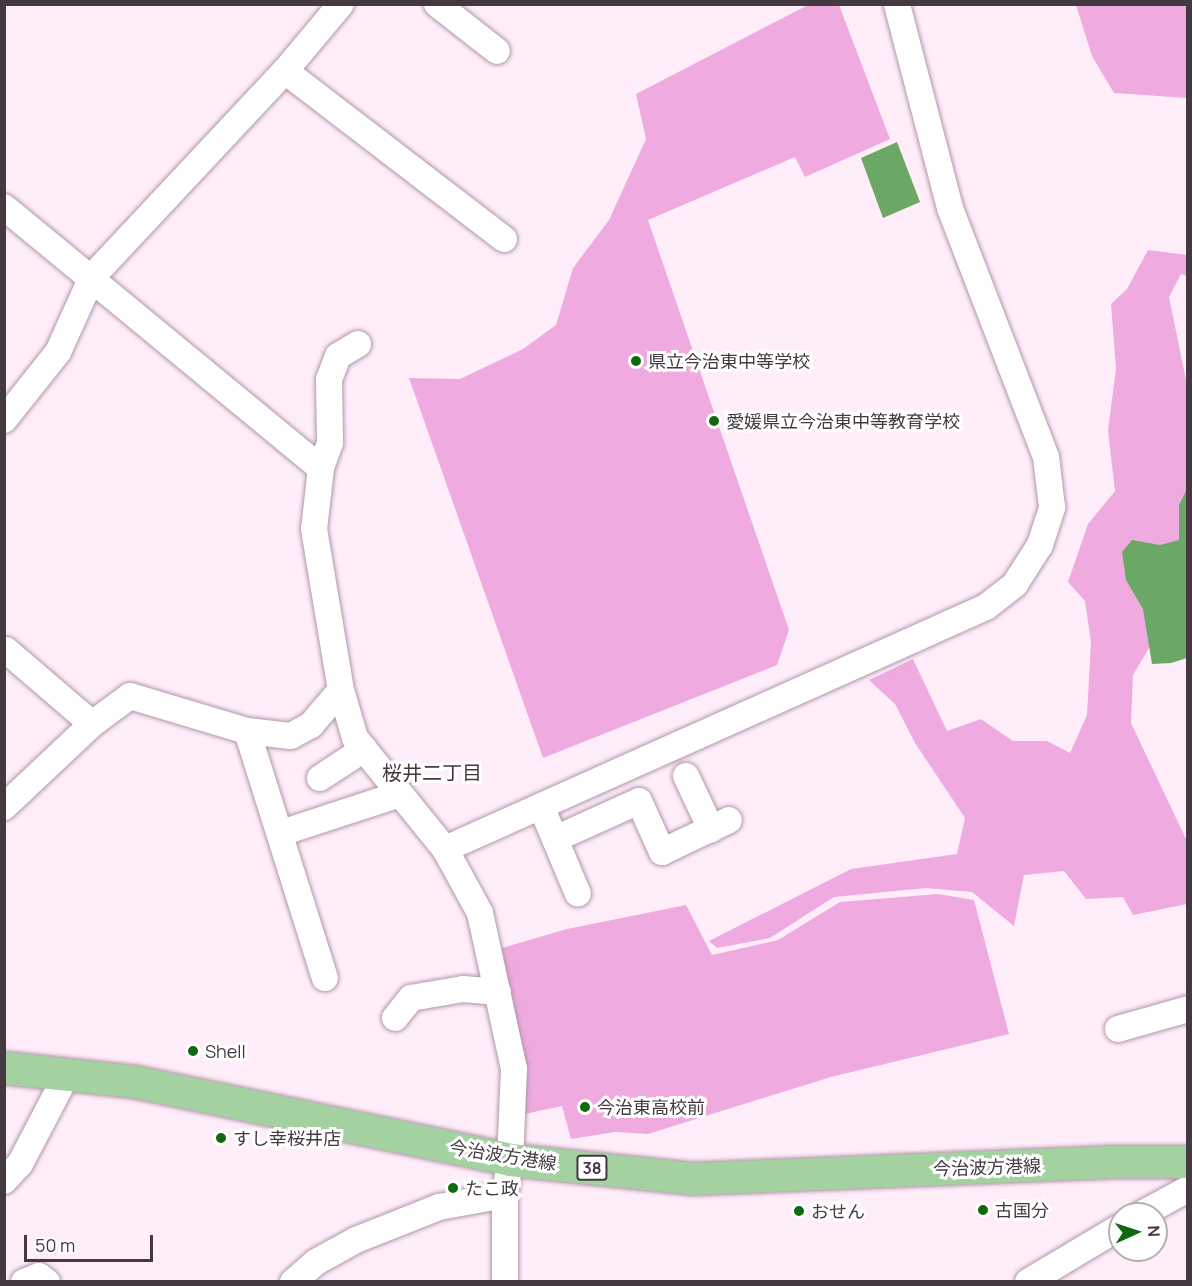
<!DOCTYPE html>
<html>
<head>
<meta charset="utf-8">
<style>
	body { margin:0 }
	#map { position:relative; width:1192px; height:1286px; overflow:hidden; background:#ffeefa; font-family:Manrope,"Noto Sans JP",sans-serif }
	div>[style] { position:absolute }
	.green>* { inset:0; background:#efaadf }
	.water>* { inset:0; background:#6ba866 }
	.roads { filter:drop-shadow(0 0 2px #b197aa) drop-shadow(0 0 2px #b197aa) }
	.minor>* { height:26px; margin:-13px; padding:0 13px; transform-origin:13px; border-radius:13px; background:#fff }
	.major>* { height:32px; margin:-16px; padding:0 16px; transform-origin:16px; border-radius:16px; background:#a4d1a0 }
	.dots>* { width:16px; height:16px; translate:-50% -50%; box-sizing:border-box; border:3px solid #fff; border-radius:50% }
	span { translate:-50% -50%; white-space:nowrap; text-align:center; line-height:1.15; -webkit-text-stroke:6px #fff; paint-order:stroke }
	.shield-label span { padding:2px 4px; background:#fff; border:2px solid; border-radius:4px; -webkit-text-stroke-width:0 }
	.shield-label { font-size:16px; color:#443941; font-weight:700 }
	.poi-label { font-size:18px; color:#443941 }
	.left { translate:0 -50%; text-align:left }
	.street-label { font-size:18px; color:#443941 }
	.neighbourhood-label { font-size:20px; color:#443941 }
	.frame { position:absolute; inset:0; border:6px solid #443941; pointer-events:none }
	.north { position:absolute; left:1108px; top:1202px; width:60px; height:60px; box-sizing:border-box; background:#fff; border:2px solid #b4b0b3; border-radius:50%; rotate:87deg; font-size:16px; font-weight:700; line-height:24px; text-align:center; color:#443941 }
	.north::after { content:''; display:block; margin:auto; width:21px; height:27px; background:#11690f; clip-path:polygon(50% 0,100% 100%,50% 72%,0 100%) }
	.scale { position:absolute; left:24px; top:1235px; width:129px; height:27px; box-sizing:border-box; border:3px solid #443941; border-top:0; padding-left:8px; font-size:18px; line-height:21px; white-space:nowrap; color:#443941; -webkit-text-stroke:4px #fff; paint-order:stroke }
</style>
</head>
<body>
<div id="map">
	<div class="green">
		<i style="clip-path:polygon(810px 4px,839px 5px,890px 139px,805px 177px,795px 157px,648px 220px,789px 630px,777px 665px,543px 758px,409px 378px,460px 379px,523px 349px,556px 325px,573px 268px,609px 220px,646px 139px,636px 94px)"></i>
		<i style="clip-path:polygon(1076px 5px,1187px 5px,1187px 98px,1114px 93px,1092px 56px)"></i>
		<i style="clip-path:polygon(1148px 250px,1187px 255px,1187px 276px,1181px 274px,1169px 297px,1187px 385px,1187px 517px,1158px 633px,1133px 675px,1131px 723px,1187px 841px,1187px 904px,1133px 915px,1123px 897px,1086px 899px,1064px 871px,1024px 875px,1014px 926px,972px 892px,926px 888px,834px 897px,770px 938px,717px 948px,709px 941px,851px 869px,957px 854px,965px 818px,915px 743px,895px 704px,869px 680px,913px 659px,947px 731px,981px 719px,1013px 741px,1047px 741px,1070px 753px,1087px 715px,1091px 642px,1085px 601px,1068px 582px,1088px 524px,1115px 491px,1108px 431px,1116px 368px,1111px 304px,1127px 289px)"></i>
		<i style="clip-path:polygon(938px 894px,974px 900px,1009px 1034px,831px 1077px,648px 1134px,615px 1132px,571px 1139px,562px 1106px,520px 1115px,514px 1024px,502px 948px,567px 929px,686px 905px,712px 955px,778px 940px,840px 902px)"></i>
	</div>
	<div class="water">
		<i style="clip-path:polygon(897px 142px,920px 202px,883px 218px,861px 158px)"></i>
		<i style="clip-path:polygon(1187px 489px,1187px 658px,1171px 663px,1152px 664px,1143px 609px,1126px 580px,1122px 552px,1132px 540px,1160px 545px,1179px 540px,1179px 505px)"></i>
	</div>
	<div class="roads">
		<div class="minor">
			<i style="left:437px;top:4px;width:76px;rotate:38.1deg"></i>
			<i style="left:285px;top:71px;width:276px;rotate:37.5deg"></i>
			<i style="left:4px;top:207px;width:411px;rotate:39.5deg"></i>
			<i style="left:358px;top:344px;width:23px;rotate:149deg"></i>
			<i style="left:338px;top:356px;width:25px;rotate:111deg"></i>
			<i style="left:329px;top:379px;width:64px;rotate:89.1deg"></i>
			<i style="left:330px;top:443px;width:27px;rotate:110deg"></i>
			<i style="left:321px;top:468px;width:61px;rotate:96.5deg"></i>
			<i style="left:314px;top:529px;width:163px;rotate:80.5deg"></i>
			<i style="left:341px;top:690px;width:50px;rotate:73.7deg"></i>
			<i style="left:355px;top:738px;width:143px;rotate:51deg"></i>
			<i style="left:445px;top:849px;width:73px;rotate:61.3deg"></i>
			<i style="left:480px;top:913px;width:160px;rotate:77.7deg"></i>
			<i style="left:514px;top:1069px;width:91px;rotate:92.5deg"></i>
			<i style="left:510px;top:1160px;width:35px;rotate:98deg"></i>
			<i style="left:505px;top:1195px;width:87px;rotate:90deg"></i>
			<i style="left:4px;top:420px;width:87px;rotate:-51.5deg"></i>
			<i style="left:58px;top:352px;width:82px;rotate:-65.6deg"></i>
			<i style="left:92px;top:277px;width:282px;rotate:-46.9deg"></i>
			<i style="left:285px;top:71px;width:87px;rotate:-50.1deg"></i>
			<i style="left:6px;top:650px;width:113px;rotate:40.7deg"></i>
			<i style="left:247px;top:731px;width:259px;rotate:72.5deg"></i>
			<i style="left:686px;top:776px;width:59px;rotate:64.7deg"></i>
			<i style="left:320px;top:778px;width:53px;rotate:-33.4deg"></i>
			<i style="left:541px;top:806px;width:95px;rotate:67.2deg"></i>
			<i style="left:4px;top:807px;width:121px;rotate:-43.3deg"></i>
			<i style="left:92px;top:724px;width:47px;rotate:-36.4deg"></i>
			<i style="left:130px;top:696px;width:122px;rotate:16.7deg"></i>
			<i style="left:247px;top:731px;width:44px;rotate:6.5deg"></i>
			<i style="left:291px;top:736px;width:23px;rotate:-29deg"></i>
			<i style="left:311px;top:725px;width:46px;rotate:-49.4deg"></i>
			<i style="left:281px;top:833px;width:125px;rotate:-18.1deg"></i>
			<i style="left:555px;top:839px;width:92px;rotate:-24.3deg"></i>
			<i style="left:639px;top:801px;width:56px;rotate:65.7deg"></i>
			<i style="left:662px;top:852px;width:74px;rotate:-25.5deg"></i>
			<i style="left:445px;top:849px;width:593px;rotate:-24.1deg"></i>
			<i style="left:986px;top:607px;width:37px;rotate:-38deg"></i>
			<i style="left:1015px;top:584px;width:46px;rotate:-57.3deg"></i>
			<i style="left:1040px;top:545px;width:40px;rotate:-72deg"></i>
			<i style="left:1052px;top:507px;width:50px;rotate:-96.8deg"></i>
			<i style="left:1046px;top:457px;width:267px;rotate:-111.1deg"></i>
			<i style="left:950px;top:208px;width:211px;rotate:-104.6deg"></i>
			<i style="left:395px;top:1018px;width:26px;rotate:-51deg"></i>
			<i style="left:411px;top:998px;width:53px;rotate:-9.8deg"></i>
			<i style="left:463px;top:989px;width:35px;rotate:5deg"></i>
			<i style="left:1118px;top:1029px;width:73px;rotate:-15.9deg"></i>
			<i style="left:4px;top:1181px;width:23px;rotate:-47deg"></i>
			<i style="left:20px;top:1164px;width:102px;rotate:-62.4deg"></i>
			<i style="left:1142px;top:1214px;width:52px;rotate:-28.5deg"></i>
			<i style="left:24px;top:1282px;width:16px;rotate:-22deg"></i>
			<i style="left:39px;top:1276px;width:10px;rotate:37deg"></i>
			<i style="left:293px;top:1282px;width:30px;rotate:-41deg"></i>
			<i style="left:316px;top:1262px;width:46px;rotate:-28.8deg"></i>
			<i style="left:356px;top:1240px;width:89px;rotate:-21.7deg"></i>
			<i style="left:439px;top:1207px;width:67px;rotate:-10.3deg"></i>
			<i style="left:1028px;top:1282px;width:107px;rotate:-30.9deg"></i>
		</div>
		<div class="major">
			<i style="left:4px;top:1068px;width:132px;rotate:6.1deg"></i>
			<i style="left:135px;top:1082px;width:383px;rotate:11.7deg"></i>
			<i style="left:510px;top:1160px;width:184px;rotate:5.9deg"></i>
			<i style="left:693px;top:1179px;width:417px;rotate:-2.3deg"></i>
			<i style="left:1110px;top:1162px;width:78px"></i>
		</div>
	</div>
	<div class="dots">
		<i style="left:636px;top:361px;background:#11690f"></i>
		<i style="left:714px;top:421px;background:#11690f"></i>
		<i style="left:193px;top:1051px;background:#11690f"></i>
		<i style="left:585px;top:1107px;background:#11690f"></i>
		<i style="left:221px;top:1138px;background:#11690f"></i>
		<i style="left:453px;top:1188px;background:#11690f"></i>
		<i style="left:983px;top:1210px;background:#11690f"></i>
		<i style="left:799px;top:1211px;background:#11690f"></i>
	</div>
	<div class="shield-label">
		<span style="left:592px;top:1168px">38</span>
	</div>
	<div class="poi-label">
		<span class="left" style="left:648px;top:361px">県立今治東中等学校</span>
		<span class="left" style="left:726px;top:421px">愛媛県立今治東中等教育学校</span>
		<span class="left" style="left:205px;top:1051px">Shell</span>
		<span class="left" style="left:597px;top:1107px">今治東高校前</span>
		<span class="left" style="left:233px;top:1138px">すし幸桜井店</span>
		<span class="left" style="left:465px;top:1188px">たこ政</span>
		<span class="left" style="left:995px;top:1210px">古国分</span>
		<span class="left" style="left:811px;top:1211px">おせん</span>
	</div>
	<div class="street-label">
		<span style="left:503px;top:1155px;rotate:9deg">今治波方港線</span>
		<span style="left:987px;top:1167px;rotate:-2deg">今治波方港線</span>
	</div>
	<div class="neighbourhood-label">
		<span style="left:432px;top:772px">桜井二丁目</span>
	</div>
	<div class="frame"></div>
	<div class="north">N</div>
	<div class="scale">50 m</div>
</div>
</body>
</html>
